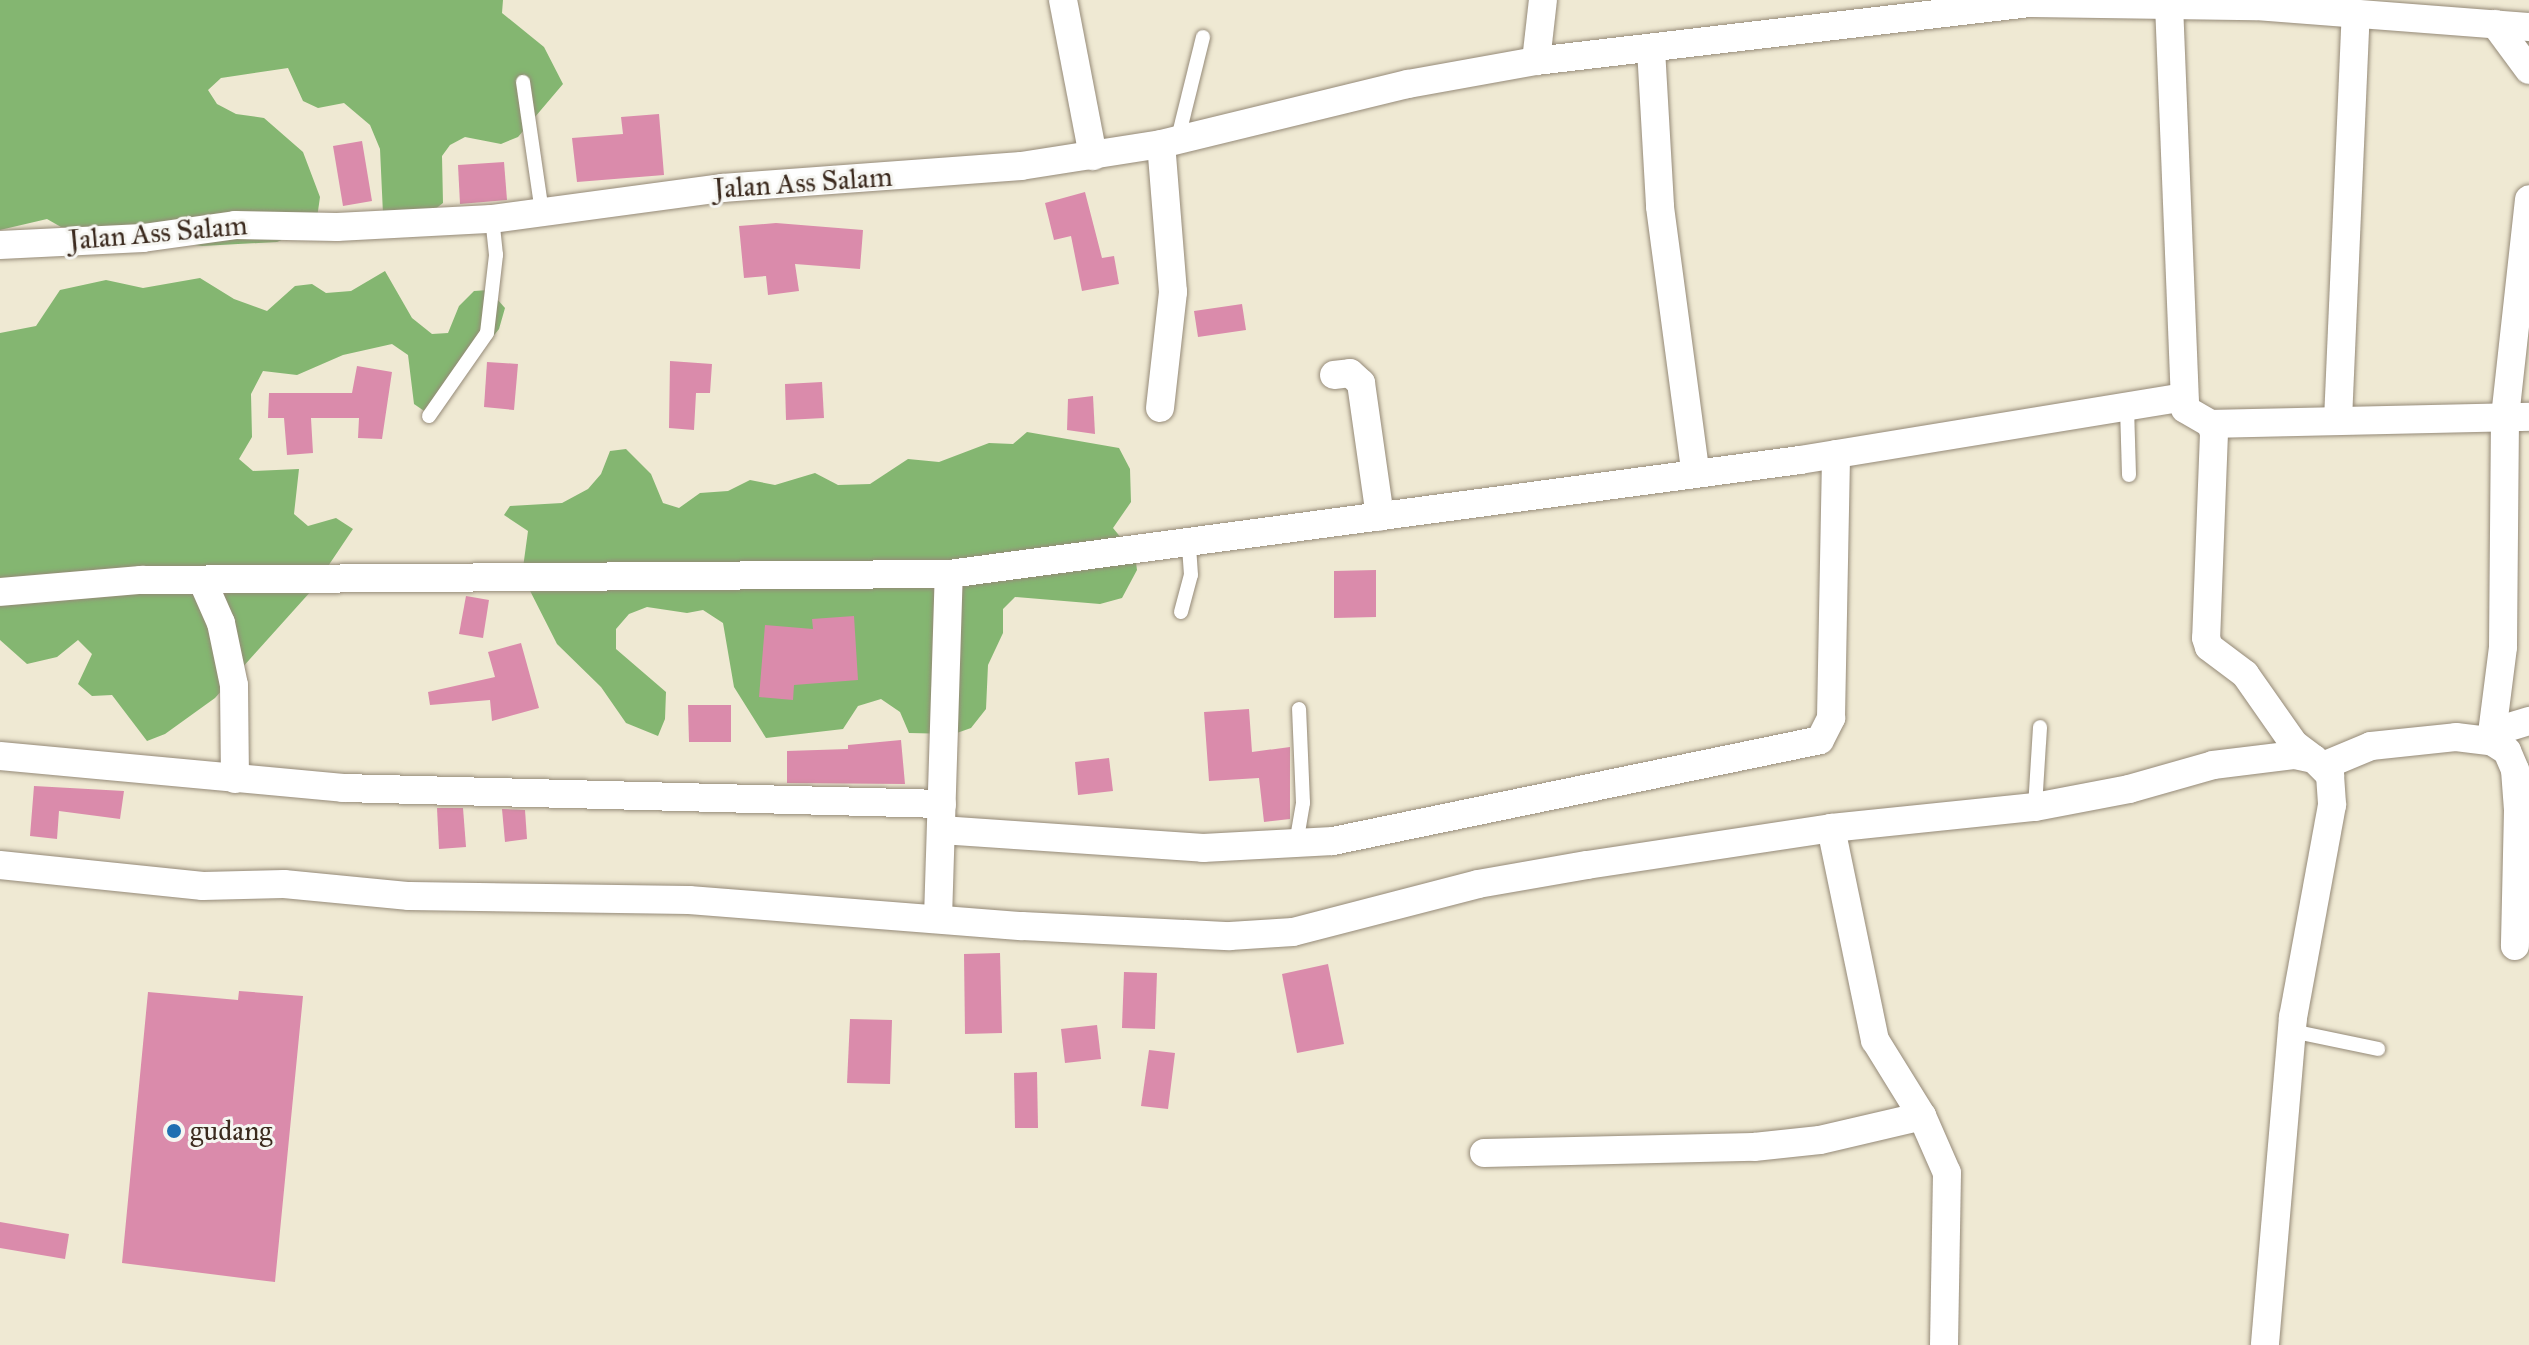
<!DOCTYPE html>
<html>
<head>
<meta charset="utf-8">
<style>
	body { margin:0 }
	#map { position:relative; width:2529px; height:1345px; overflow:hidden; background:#efe9d3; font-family:"IM FELL Great Primer",serif }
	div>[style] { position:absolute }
	.forest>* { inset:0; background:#84b671 }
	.building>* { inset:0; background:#da8bab }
	.roads { filter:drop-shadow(0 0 2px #958a78) drop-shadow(0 0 2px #958a78) }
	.service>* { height:14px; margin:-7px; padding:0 7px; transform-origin:7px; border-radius:7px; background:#fff }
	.minor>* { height:28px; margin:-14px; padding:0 14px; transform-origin:14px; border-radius:14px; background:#fff }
	.dots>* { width:22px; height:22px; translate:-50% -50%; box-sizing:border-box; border:4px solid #f6f6f2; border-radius:50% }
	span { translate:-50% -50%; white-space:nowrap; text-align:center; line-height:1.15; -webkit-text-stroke:6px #f6f6f2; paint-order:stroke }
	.street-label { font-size:28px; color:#3b2a1e }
	.poi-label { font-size:28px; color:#3b2a1e }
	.left { translate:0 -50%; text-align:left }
</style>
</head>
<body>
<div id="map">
	<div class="forest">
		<i style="clip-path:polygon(0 0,503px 0,502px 13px,544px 47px,563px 84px,518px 137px,501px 144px,465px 137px,450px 145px,442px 156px,443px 203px,420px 221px,383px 214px,380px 149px,370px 125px,344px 103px,318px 108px,303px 101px,288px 68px,221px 78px,208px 90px,217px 104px,236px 114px,264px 118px,303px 152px,320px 197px,317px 218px,307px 229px,277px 242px,202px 246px,61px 227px,47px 219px,0 230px)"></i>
		<i style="clip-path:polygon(385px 271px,412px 318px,432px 334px,448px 333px,459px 306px,474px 291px,489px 290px,505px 308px,499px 329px,430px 415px,414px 404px,408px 355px,392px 344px,343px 355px,297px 375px,263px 371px,251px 394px,252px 437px,239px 459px,253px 471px,299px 469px,294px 514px,308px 526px,336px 518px,353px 529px,312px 590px,215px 698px,165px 734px,147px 741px,112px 695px,92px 696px,78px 684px,92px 654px,78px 640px,57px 657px,27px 664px,0 640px,0 333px,36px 326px,60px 290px,106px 280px,143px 288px,200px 278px,234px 299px,267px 311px,295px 286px,312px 284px,326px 293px,351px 291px)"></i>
		<i style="clip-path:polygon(1027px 432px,1119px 448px,1130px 469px,1131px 502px,1113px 528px,1135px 555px,1137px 570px,1122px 598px,1100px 604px,1015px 597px,1003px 609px,1003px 633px,988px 665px,986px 709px,971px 728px,954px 734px,909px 733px,900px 712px,881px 699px,858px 706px,843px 729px,766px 738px,734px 687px,723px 623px,703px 610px,687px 613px,647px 607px,629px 614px,616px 629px,616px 649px,666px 692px,665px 719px,658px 736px,626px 723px,601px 687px,557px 644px,522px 575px,528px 531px,504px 515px,510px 506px,562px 503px,588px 489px,601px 474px,610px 451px,626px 449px,651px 474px,663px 503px,679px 508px,700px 493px,728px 491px,750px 480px,775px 485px,815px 473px,838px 485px,870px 484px,908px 459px,939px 462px,989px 443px,1013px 444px)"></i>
	</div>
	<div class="building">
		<i style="clip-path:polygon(659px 114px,664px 175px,577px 182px,572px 138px,623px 134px,621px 117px)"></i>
		<i style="clip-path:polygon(362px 141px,372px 201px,343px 206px,333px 146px)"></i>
		<i style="clip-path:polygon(504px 162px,507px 200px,460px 204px,458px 165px)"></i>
		<i style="clip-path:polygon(1085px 192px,1102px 258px,1114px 256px,1119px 284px,1082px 291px,1071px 236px,1054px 240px,1045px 203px)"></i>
		<i style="clip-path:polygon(776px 223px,863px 230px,860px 269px,795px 264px,799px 291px,768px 295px,766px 276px,744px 278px,739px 226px)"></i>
		<i style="clip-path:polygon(1242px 304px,1246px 330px,1198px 337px,1194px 311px)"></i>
		<i style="clip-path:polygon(670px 361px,712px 364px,710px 393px,696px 393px,694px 430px,669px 428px)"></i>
		<i style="clip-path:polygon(487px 362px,518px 364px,514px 410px,484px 407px)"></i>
		<i style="clip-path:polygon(357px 366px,392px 372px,382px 439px,358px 438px,359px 418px,311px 418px,313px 453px,287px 455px,284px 418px,268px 418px,269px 393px,352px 393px)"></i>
		<i style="clip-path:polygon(822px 382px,824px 418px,786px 420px,785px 384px)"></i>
		<i style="clip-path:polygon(1093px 396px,1095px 434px,1067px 430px,1068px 399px)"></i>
		<i style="clip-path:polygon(1376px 570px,1376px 617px,1334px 618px,1334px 571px)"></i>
		<i style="clip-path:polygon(466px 596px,489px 600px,483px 638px,459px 634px)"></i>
		<i style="clip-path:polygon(854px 616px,858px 680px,794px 685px,793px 700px,759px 697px,765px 625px,813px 629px,812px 619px)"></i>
		<i style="clip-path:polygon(521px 643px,539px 708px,492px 721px,490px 700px,430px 705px,428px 692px,495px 677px,488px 652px)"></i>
		<i style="clip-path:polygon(688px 705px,731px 705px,731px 742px,689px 742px)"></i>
		<i style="clip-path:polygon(1249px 709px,1252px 752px,1290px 747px,1290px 819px,1264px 822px,1259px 778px,1209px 781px,1204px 712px)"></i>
		<i style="clip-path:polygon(901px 740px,905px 784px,787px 783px,787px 751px,848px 749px,848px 745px)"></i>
		<i style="clip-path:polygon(1109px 758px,1113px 791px,1078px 795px,1075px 762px)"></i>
		<i style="clip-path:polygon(34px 786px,124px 791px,120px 819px,59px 811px,57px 839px,30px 836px)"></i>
		<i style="clip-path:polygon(437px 808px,463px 808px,466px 847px,439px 849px)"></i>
		<i style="clip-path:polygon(502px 809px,525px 810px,527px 839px,505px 842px)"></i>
		<i style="clip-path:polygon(1000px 953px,1002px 1033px,965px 1034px,964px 954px)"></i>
		<i style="clip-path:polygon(1328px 964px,1344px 1044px,1297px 1053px,1282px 974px)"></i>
		<i style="clip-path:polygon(1124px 972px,1157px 973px,1155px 1029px,1122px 1028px)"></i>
		<i style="clip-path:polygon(239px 991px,303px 996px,275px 1282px,122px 1263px,148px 992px,238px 1000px)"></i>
		<i style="clip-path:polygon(850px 1019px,892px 1020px,890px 1084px,847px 1083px)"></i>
		<i style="clip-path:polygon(1097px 1025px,1101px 1059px,1065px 1063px,1061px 1029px)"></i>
		<i style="clip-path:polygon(1149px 1050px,1175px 1053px,1168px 1109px,1141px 1106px)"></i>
		<i style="clip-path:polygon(1037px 1072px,1038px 1128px,1015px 1128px,1014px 1073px)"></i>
		<i style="clip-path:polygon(0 1222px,69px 1234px,65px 1259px,0 1248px)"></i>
	</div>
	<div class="roads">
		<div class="service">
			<i style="left:523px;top:82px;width:131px;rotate:81.7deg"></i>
			<i style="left:1178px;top:138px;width:104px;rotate:-76.1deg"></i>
			<i style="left:2127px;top:407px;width:68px;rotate:88.3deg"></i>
			<i style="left:429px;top:416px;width:101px;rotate:-55.1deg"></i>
			<i style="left:487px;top:333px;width:79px;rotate:-83.4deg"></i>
			<i style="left:496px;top:255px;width:36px;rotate:-96deg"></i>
			<i style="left:1181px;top:612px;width:38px;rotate:-75deg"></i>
			<i style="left:1191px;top:575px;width:32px;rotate:-94deg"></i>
			<i style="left:2035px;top:807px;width:80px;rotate:-86.4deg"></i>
			<i style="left:1296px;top:844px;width:42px;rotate:-80.3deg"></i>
			<i style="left:1303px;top:803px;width:94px;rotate:-92.4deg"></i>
			<i style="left:2292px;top:1031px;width:88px;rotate:11.8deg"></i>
		</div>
		<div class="minor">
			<i style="left:1063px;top:0;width:159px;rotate:79.1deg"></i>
			<i style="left:2169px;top:4px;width:405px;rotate:87.7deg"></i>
			<i style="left:2185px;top:409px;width:30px;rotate:30deg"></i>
			<i style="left:2211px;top:424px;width:9px;rotate:72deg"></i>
			<i style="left:2214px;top:433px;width:205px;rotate:92.2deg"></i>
			<i style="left:2206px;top:638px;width:9px;rotate:72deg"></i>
			<i style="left:2209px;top:647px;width:45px;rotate:36.9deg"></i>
			<i style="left:2245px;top:674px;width:85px;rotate:55deg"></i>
			<i style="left:2294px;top:744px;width:25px;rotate:37deg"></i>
			<i style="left:2495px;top:24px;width:57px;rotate:53.5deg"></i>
			<i style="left:1651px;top:49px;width:158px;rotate:86.7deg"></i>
			<i style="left:1660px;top:207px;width:266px;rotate:82.4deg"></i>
			<i style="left:1536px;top:61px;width:61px;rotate:-83.5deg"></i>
			<i style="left:0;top:245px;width:143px;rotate:-2.8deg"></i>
			<i style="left:143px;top:238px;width:93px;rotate:-8deg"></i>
			<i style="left:235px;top:225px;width:102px;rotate:1.1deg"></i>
			<i style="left:337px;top:227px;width:155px;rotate:-3deg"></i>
			<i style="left:492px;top:219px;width:232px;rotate:-7.7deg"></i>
			<i style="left:722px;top:188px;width:300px;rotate:-4.2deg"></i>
			<i style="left:1021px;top:166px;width:142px;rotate:-8.9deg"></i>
			<i style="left:1161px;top:144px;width:254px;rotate:-13.7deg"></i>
			<i style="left:1408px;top:84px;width:130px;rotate:-10.2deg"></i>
			<i style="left:1536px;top:61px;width:499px;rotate:-6.7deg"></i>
			<i style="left:2032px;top:3px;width:224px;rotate:0.8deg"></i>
			<i style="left:2256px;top:6px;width:274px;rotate:4.4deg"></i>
			<i style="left:1334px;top:375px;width:16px;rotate:-7deg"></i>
			<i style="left:1350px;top:373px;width:15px;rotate:42deg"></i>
			<i style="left:1361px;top:383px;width:135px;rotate:81.9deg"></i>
			<i style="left:1160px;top:408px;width:117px;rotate:-83.6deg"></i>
			<i style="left:1173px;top:292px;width:148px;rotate:-94.6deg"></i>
			<i style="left:2338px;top:420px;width:406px;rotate:-87.5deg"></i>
			<i style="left:2211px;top:424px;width:318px;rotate:-1.3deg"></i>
			<i style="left:202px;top:580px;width:47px;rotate:66.2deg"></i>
			<i style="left:221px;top:623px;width:63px;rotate:78.2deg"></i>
			<i style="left:234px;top:685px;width:94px;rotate:89.4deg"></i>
			<i style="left:0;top:592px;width:142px;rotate:-4.9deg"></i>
			<i style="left:141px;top:580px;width:808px;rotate:-0.43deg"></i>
			<i style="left:949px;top:574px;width:859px;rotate:-7.63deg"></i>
			<i style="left:1800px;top:460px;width:389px;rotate:-9.3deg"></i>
			<i style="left:2493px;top:732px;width:38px;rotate:-17deg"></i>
			<i style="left:2491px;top:741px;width:95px;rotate:-82.7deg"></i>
			<i style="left:2503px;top:647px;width:230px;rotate:-89.5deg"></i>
			<i style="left:2505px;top:417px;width:219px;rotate:-83.7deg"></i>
			<i style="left:0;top:756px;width:344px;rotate:5.3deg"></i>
			<i style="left:343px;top:788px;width:599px;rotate:1.53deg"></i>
			<i style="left:2323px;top:766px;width:52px;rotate:-22.6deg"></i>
			<i style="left:2371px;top:746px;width:85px;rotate:-6deg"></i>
			<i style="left:2456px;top:737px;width:35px;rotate:7deg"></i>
			<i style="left:2491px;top:741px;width:19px;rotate:32deg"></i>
			<i style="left:2507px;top:751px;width:21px;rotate:67deg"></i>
			<i style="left:2515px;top:770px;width:40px;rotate:85.7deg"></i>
			<i style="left:2518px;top:810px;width:136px;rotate:91.3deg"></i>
			<i style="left:1831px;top:828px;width:217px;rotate:78.3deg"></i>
			<i style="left:1875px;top:1040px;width:89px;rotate:58.3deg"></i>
			<i style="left:1922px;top:1116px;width:62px;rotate:66.3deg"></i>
			<i style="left:1947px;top:1173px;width:172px;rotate:91deg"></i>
			<i style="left:941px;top:830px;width:263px;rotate:3.9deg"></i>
			<i style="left:1203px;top:848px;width:130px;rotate:-3.1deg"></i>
			<i style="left:1333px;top:841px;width:497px;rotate:-11.7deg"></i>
			<i style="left:1820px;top:740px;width:25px;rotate:-63deg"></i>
			<i style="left:1831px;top:718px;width:264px;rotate:-88.9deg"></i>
			<i style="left:0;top:865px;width:204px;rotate:5.9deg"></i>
			<i style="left:203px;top:886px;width:81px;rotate:-1.4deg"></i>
			<i style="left:284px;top:884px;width:126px;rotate:5.5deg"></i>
			<i style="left:409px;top:896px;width:280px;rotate:0.8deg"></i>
			<i style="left:689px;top:900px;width:334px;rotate:4.5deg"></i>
			<i style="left:1022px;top:926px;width:208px;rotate:2.8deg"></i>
			<i style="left:1230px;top:936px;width:63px;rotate:-3.6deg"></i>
			<i style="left:1293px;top:932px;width:191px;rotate:-14.5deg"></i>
			<i style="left:1478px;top:884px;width:111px;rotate:-9.9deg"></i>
			<i style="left:1587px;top:865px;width:247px;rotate:-8.6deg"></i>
			<i style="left:1831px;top:828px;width:205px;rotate:-5.9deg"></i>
			<i style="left:2035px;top:807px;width:96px;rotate:-10.8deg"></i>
			<i style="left:2129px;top:789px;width:87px;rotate:-15.9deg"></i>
			<i style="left:2213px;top:765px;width:83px;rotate:-7deg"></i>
			<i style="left:2295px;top:755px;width:19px;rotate:12deg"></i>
			<i style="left:2314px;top:759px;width:23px;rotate:45deg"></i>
			<i style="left:2330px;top:775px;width:30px;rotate:86deg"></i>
			<i style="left:2332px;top:805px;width:216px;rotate:100.4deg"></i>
			<i style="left:2293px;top:1017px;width:329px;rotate:94.9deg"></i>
			<i style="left:938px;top:918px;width:344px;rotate:-88.2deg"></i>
			<i style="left:1484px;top:1153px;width:270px;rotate:-1.3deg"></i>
			<i style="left:1754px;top:1147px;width:66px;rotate:-6.1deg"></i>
			<i style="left:1820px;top:1140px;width:105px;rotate:-13.2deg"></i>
		</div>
	</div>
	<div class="dots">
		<i style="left:174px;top:1131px;background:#1f6fb2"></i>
	</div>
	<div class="street-label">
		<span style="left:803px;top:183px;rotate:-4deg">Jalan Ass Salam</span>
		<span style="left:158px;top:233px;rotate:-5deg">Jalan Ass Salam</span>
	</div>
	<div class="poi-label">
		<span class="left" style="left:190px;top:1131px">gudang</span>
	</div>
</div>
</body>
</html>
